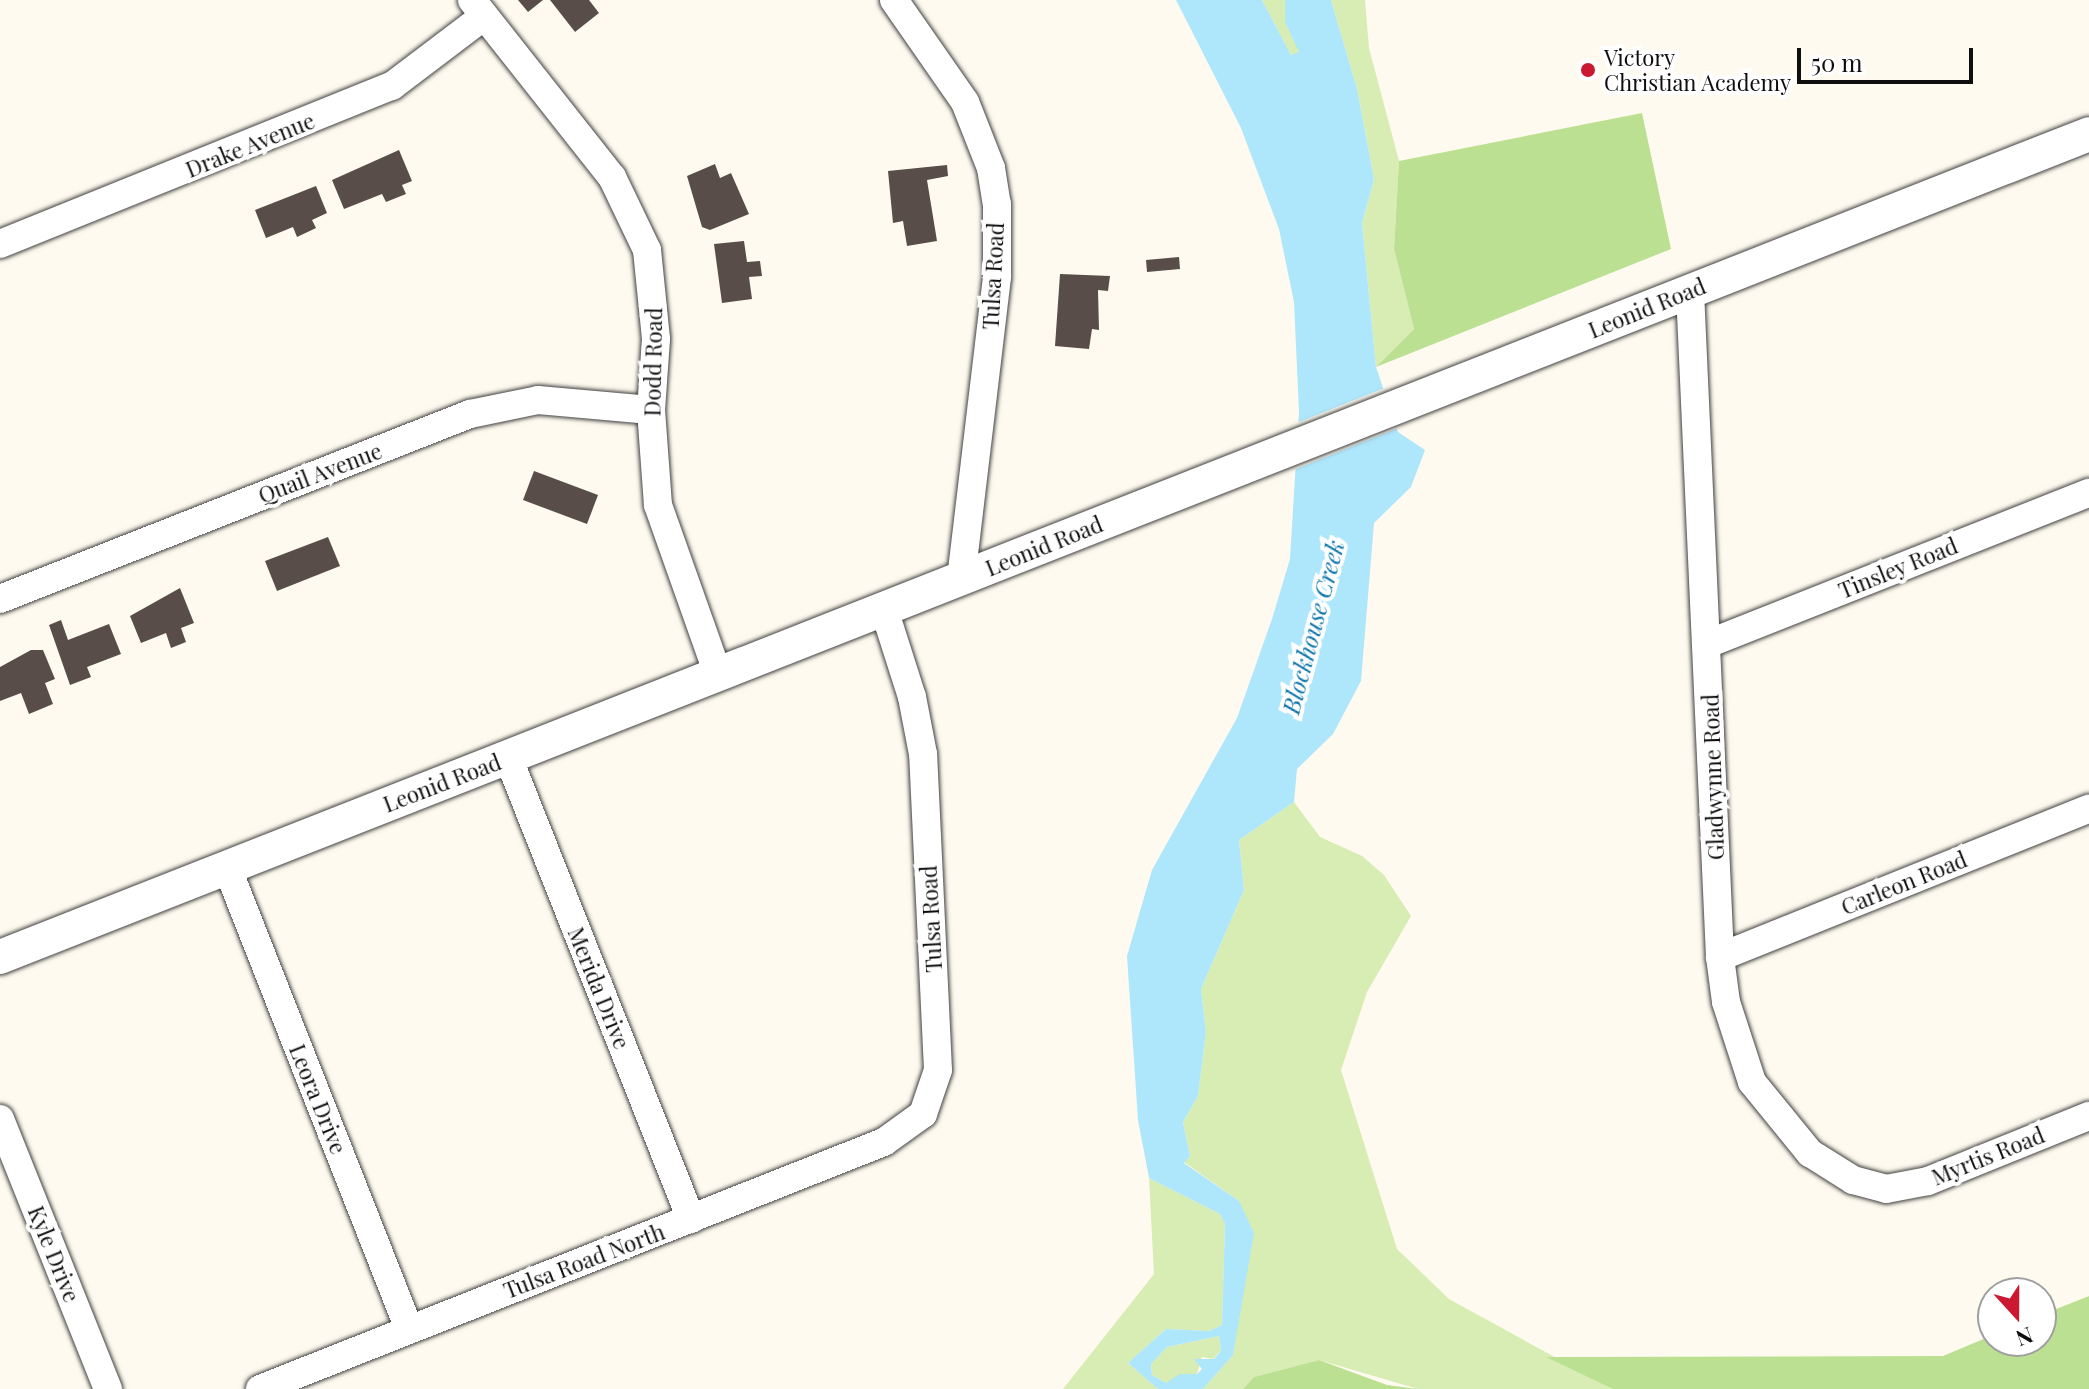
<!DOCTYPE html>
<html>
<head>
<meta charset="utf-8">
<style>
	body { margin:0 }
	#map { position:relative; width:2089px; height:1389px; overflow:hidden; background:#fffaef; font-family:"Playfair Display",serif }
	div>[style] { position:absolute }
	.green>* { inset:0; background:#d7edb4 }
	.forest>* { inset:0; background:#bce092 }
	.water>* { inset:0; background:#aee6fc }
	.pier>* { inset:0; background:#fffaef }
	.building>* { inset:0; background:#584d49 }
	.roads { filter:drop-shadow(0 0 2px #414141) drop-shadow(0 0 2px #414141) }
	.minor>* { height:28px; margin:-14px; padding:0 14px; transform-origin:14px; border-radius:14px; background:#fff }
	.tertiary>* { height:34px; margin:-17px; padding:0 17px; transform-origin:17px; border-radius:17px; background:#fff }
	.dots>* { width:22px; height:22px; translate:-50% -50%; box-sizing:border-box; border:4px solid #fff; border-radius:50% }
	span { translate:-50% -50%; white-space:nowrap; text-align:center; line-height:1.15; -webkit-text-stroke:8px #fff; paint-order:stroke }
	.poi-label { font-size:22px; color:#0e0e0e }
	.left { translate:0 -50%; text-align:left }
	.street-label { font-size:22px; color:#0e0e0e }
	.water-label { font-size:24px; color:#0b75ab; font-style:italic }
	.north { position:absolute; left:1977px; top:1277px; width:80px; height:80px; box-sizing:border-box; background:#fff; border:2px solid #9f9f9f; border-radius:50%; rotate:159deg; font-size:22px; font-weight:700; line-height:32px; text-align:center; color:#0e0e0e }
	.north::after { content:''; display:block; margin:auto; width:28px; height:36px; background:#cb1932; clip-path:polygon(50% 0,100% 100%,50% 72%,0 100%) }
	.scale { position:absolute; left:1797px; top:48px; width:176px; height:36px; box-sizing:border-box; border:4px solid #0e0e0e; border-top:0; padding-left:10px; font-size:24px; line-height:28px; white-space:nowrap; color:#0e0e0e; -webkit-text-stroke:6px #fff; paint-order:stroke }
</style>
</head>
<body>
<div id="map">
	<div class="green">
		<i style="clip-path:polygon(1262px 0,1285px 0,1288px 29px,1296px 35px,1299px 53px,1291px 55px)"></i>
		<i style="clip-path:polygon(1331px 0,1365px 0,1369px 48px,1399px 161px,1394px 249px,1414px 329px,1376px 367px,1362px 223px,1374px 179px,1357px 89px)"></i>
		<i style="clip-path:polygon(1294px 802px,1320px 837px,1362px 856px,1384px 875px,1411px 916px,1367px 992px,1341px 1070px,1397px 1249px,1449px 1299px,1613px 1389px,1418px 1389px,1319px 1360px,1254px 1377px,1243px 1389px,1203px 1389px,1233px 1355px,1245px 1270px,1239px 1201px,1184px 1162px,1190px 1156px,1183px 1122px,1198px 1096px,1206px 1032px,1201px 989px,1244px 890px,1239px 840px)"></i>
		<i style="clip-path:polygon(1149px 1178px,1220px 1214px,1225px 1224px,1222px 1325px,1209px 1331px,1166px 1329px,1128px 1363px,1158px 1389px,1063px 1389px,1154px 1274px)"></i>
		<i style="clip-path:polygon(1219px 1336px,1221px 1351px,1213px 1359px,1202px 1357px,1197px 1374px,1166px 1383px,1152px 1375px,1151px 1364px,1167px 1347px)"></i>
	</div>
	<div class="forest">
		<i style="clip-path:polygon(1642px 113px,1671px 249px,1376px 367px,1414px 329px,1394px 249px,1399px 161px)"></i>
		<i style="clip-path:polygon(2089px 1296px,2089px 1389px,1613px 1389px,1546px 1357px,1943px 1356px,1993px 1335px,1993px 1341px,2041px 1341px,2041px 1315px)"></i>
		<i style="clip-path:polygon(1319px 1360px,1387px 1385px,1418px 1389px,1243px 1389px,1254px 1377px)"></i>
	</div>
	<div class="water">
		<i style="clip-path:polygon(evenodd,1176px 0,1262px 0,1291px 55px,1299px 52px,1285px 22px,1285px 0,1331px 0,1357px 89px,1374px 179px,1362px 223px,1376px 367px,1398px 432px,1425px 450px,1411px 487px,1374px 523px,1361px 681px,1333px 734px,1297px 769px,1294px 802px,1239px 840px,1244px 890px,1201px 989px,1206px 1032px,1198px 1096px,1183px 1122px,1190px 1156px,1184px 1163px,1239px 1201px,1254px 1233px,1233px 1355px,1203px 1389px,1158px 1389px,1128px 1363px,1166px 1329px,1209px 1331px,1222px 1325px,1225px 1224px,1220px 1214px,1149px 1178px,1138px 1120px,1127px 956px,1152px 870px,1237px 718px,1272px 619px,1290px 559px,1299px 412px,1294px 302px,1279px 229px,1241px 128px,1176px 0,1219px 1336px,1221px 1351px,1214px 1359px,1194px 1359px,1202px 1369px,1197px 1374px,1180px 1374px,1166px 1383px,1152px 1375px,1151px 1364px,1167px 1347px,1219px 1336px)"></i>
	</div>
	<div class="pier">
		<i style="clip-path:polygon(1387px 387px,1401px 427px,1291px 471px,1294px 424px)"></i>
	</div>
	<div class="building">
		<i style="clip-path:polygon(518px 0,543px 0,528px 12px)"></i>
		<i style="clip-path:polygon(550px 0,589px 0,599px 13px,575px 32px)"></i>
		<i style="clip-path:polygon(399px 150px,412px 181px,402px 185px,406px 194px,386px 202px,382px 194px,344px 209px,332px 180px)"></i>
		<i style="clip-path:polygon(715px 164px,720px 178px,731px 173px,749px 214px,710px 230px,702px 227px,687px 176px)"></i>
		<i style="clip-path:polygon(947px 165px,948px 176px,927px 180px,937px 241px,907px 246px,903px 221px,893px 223px,888px 171px)"></i>
		<i style="clip-path:polygon(316px 186px,327px 213px,312px 220px,316px 228px,297px 237px,293px 227px,266px 238px,255px 210px)"></i>
		<i style="clip-path:polygon(744px 241px,747px 262px,760px 261px,762px 276px,749px 277px,752px 299px,722px 303px,714px 244px)"></i>
		<i style="clip-path:polygon(1179px 257px,1180px 269px,1147px 272px,1146px 260px)"></i>
		<i style="clip-path:polygon(1060px 274px,1110px 276px,1108px 291px,1098px 290px,1099px 330px,1092px 329px,1089px 349px,1055px 346px)"></i>
		<i style="clip-path:polygon(534px 471px,598px 495px,587px 524px,523px 500px)"></i>
		<i style="clip-path:polygon(328px 537px,340px 566px,277px 591px,265px 561px)"></i>
		<i style="clip-path:polygon(180px 588px,194px 623px,181px 628px,186px 642px,171px 648px,166px 633px,141px 643px,130px 616px)"></i>
		<i style="clip-path:polygon(61px 620px,68px 640px,109px 624px,121px 654px,87px 667px,91px 677px,70px 685px,49px 625px)"></i>
		<i style="clip-path:polygon(31px 650px,43px 650px,55px 679px,45px 683px,53px 704px,29px 714px,21px 693px,0 701px,0 667px)"></i>
	</div>
	<div class="roads">
		<div class="minor">
			<i style="left:472px;top:0;width:226px;rotate:51.7deg"></i>
			<i style="left:612px;top:177px;width:81px;rotate:64.4deg"></i>
			<i style="left:647px;top:250px;width:89px;rotate:84.2deg"></i>
			<i style="left:656px;top:339px;width:71px;rotate:94deg"></i>
			<i style="left:651px;top:410px;width:95px;rotate:85.8deg"></i>
			<i style="left:658px;top:505px;width:179px;rotate:70.5deg"></i>
			<i style="left:894px;top:0;width:124px;rotate:55.2deg"></i>
			<i style="left:965px;top:102px;width:71px;rotate:68.5deg"></i>
			<i style="left:991px;top:168px;width:36px;rotate:81deg"></i>
			<i style="left:997px;top:204px;width:73px;rotate:90deg"></i>
			<i style="left:997px;top:277px;width:304px;rotate:96.8deg"></i>
			<i style="left:0;top:244px;width:423px;rotate:-22deg"></i>
			<i style="left:392px;top:86px;width:114px;rotate:-37.2deg"></i>
			<i style="left:1690px;top:291px;width:667px;rotate:87.42deg"></i>
			<i style="left:1720px;top:957px;width:45px;rotate:82.4deg"></i>
			<i style="left:1726px;top:1002px;width:84px;rotate:72deg"></i>
			<i style="left:1752px;top:1082px;width:92px;rotate:50.8deg"></i>
			<i style="left:1810px;top:1153px;width:51px;rotate:32.1deg"></i>
			<i style="left:1853px;top:1180px;width:34px;rotate:15deg"></i>
			<i style="left:1886px;top:1189px;width:43px;rotate:-10.8deg"></i>
			<i style="left:1928px;top:1181px;width:174px;rotate:-22deg"></i>
			<i style="left:0;top:599px;width:505px;rotate:-21.49deg"></i>
			<i style="left:470px;top:414px;width:69px;rotate:-11.6deg"></i>
			<i style="left:538px;top:400px;width:113px;rotate:5.1deg"></i>
			<i style="left:1707px;top:644px;width:411px;rotate:-21.6deg"></i>
			<i style="left:508px;top:757px;width:497px;rotate:68.4deg"></i>
			<i style="left:227px;top:867px;width:497px;rotate:68.5deg"></i>
			<i style="left:1720px;top:957px;width:398px;rotate:-21.9deg"></i>
			<i style="left:0;top:1119px;width:291px;rotate:68.2deg"></i>
			<i style="left:260px;top:1389px;width:671px;rotate:-21.6deg"></i>
			<i style="left:884px;top:1142px;width:48px;rotate:-35.7deg"></i>
			<i style="left:923px;top:1114px;width:46px;rotate:-71.2deg"></i>
			<i style="left:938px;top:1070px;width:316px;rotate:-92.7deg"></i>
			<i style="left:923px;top:754px;width:58px;rotate:-100.9deg"></i>
			<i style="left:912px;top:697px;width:92px;rotate:-107.7deg"></i>
		</div>
		<div class="tertiary">
			<i style="left:0;top:957px;width:2245px;rotate:-21.5deg"></i>
		</div>
	</div>
	<div class="dots">
		<i style="left:1588px;top:70px;background:#cb1932"></i>
	</div>
	<div class="poi-label">
		<span class="left" style="left:1604px;top:70px">Victory<br>Christian Academy</span>
	</div>
	<div class="street-label">
		<span style="left:250px;top:145px;rotate:-22deg">Drake Avenue</span>
		<span style="left:993px;top:276px;rotate:-87deg">Tulsa Road</span>
		<span style="left:1647px;top:308px;rotate:-22deg">Leonid Road</span>
		<span style="left:653px;top:362px;rotate:-89deg">Dodd Road</span>
		<span style="left:320px;top:473px;rotate:-21deg">Quail Avenue</span>
		<span style="left:1044px;top:546px;rotate:-22deg">Leonid Road</span>
		<span style="left:1898px;top:568px;rotate:-22deg">Tinsley Road</span>
		<span style="left:1713px;top:777px;rotate:-92deg">Gladwynne Road</span>
		<span style="left:442px;top:783px;rotate:-21deg">Leonid Road</span>
		<span style="left:1904px;top:883px;rotate:-22deg">Carleon Road</span>
		<span style="left:931px;top:919px;rotate:-93deg">Tulsa Road</span>
		<span style="left:599px;top:988px;rotate:68deg">Merida Drive</span>
		<span style="left:318px;top:1099px;rotate:68deg">Leora Drive</span>
		<span style="left:1988px;top:1156px;rotate:-22deg">Myrtis Road</span>
		<span style="left:54px;top:1254px;rotate:68deg">Kyle Drive</span>
		<span style="left:584px;top:1261px;rotate:-21deg">Tulsa Road North</span>
	</div>
	<div class="water-label">
		<span style="left:1313px;top:627px;rotate:-75deg">Blockhouse Creek</span>
	</div>
	<div class="north">N</div>
	<div class="scale">50 m</div>
</div>
</body>
</html>
